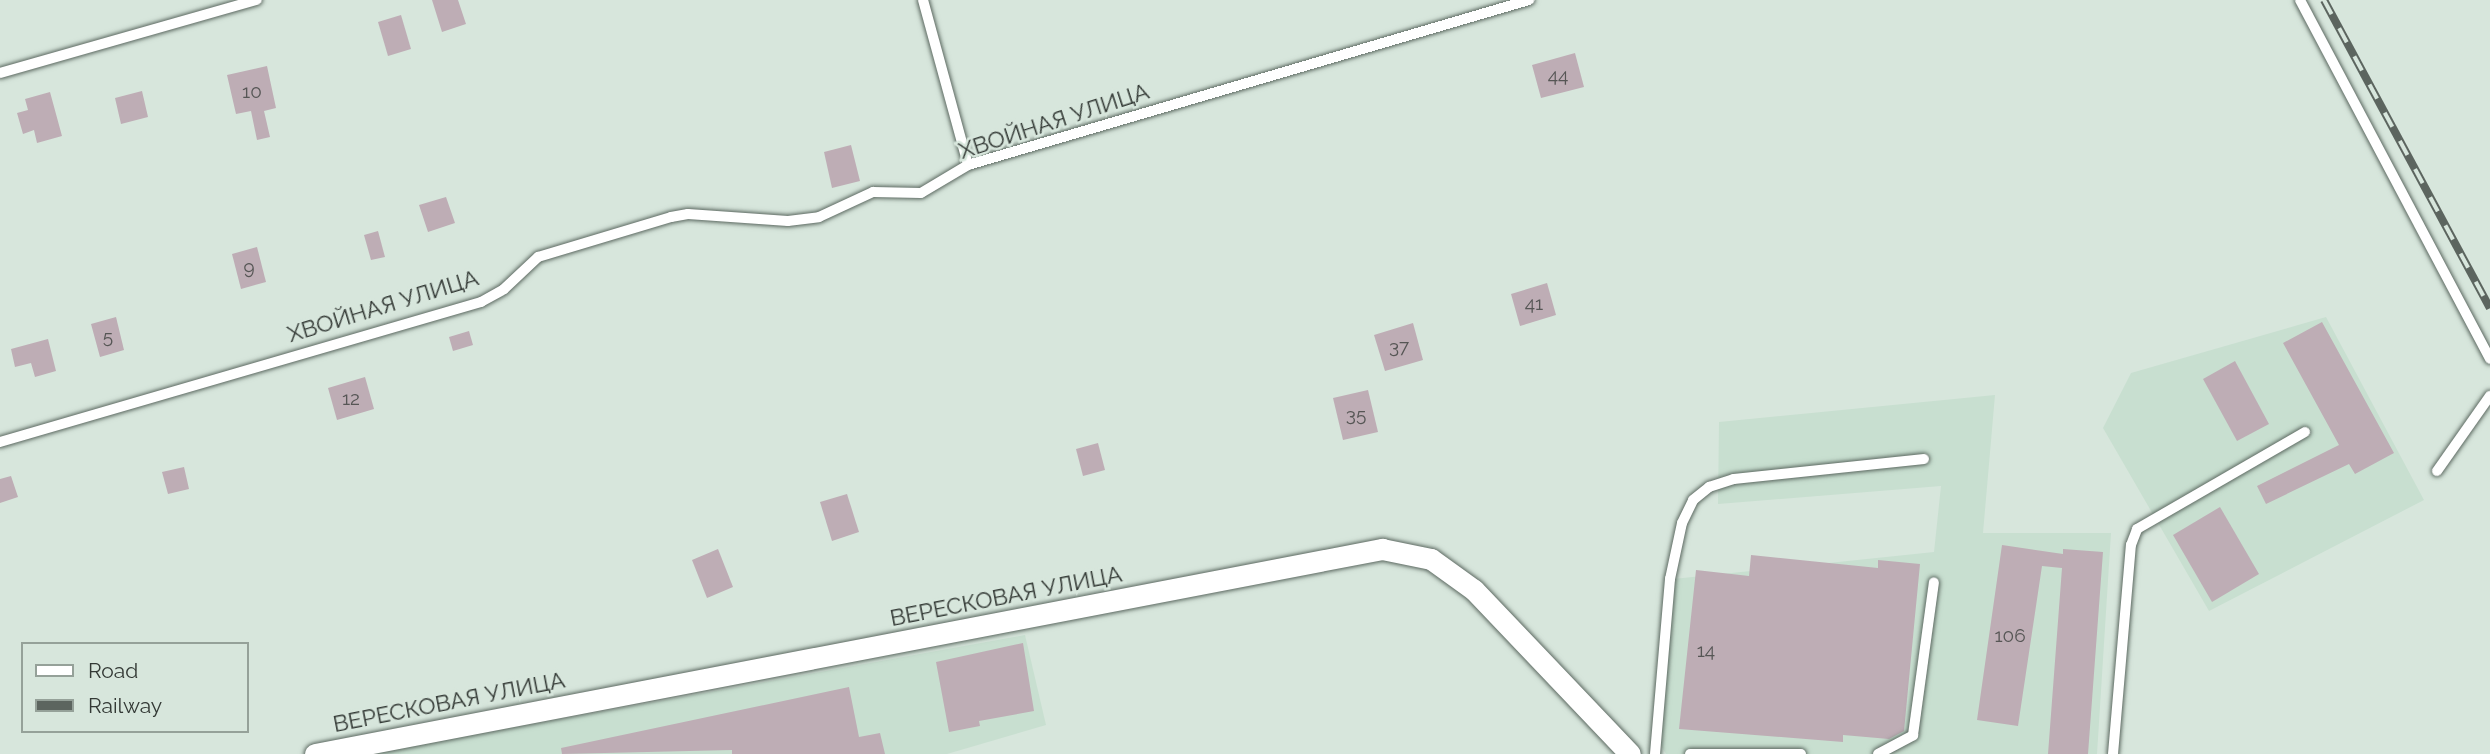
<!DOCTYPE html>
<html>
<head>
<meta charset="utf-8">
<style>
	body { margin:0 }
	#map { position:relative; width:2490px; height:754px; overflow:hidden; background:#d7e6dc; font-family:Raleway,sans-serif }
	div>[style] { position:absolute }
	.built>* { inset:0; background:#c8dfd0 }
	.building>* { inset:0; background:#beadb5 }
	.roads { filter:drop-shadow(0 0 2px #5c6961) drop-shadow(0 0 2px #5c6961) }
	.lane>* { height:10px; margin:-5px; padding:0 5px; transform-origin:5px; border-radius:5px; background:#fff }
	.street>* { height:21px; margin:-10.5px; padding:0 10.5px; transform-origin:10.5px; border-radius:10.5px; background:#fff }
	.rail>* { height:8px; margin-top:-4px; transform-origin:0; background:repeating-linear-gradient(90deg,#d7e6dc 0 16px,#5c655f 0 32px); box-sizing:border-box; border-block:2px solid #5c655f }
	span { translate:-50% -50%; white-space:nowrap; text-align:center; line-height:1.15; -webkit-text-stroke:5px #d7e6dc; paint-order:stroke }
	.number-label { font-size:19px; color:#565655 }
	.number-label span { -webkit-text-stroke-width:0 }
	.street-label { font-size:23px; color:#333935 }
	.legend { position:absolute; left:21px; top:642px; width:228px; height:91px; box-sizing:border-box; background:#d7e6dc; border:2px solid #95a199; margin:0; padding:9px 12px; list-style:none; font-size:21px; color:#333935 }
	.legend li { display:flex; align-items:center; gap:14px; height:35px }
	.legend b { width:35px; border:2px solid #95a199 }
</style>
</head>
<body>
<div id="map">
	<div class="built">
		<i style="clip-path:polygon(2326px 317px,2424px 500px,2209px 611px,2103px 428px,2131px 373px)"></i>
		<i style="clip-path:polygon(1995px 395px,1983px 533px,2111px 533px,2097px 754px,1666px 754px,1657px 739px,1673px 579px,1934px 552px,1941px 486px,1718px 504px,1719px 422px)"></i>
		<i style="clip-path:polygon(1025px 635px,1046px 725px,947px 754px,367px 754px)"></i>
	</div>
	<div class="building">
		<i style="clip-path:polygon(432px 0,458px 0,466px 24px,442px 32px)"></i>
		<i style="clip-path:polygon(401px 15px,411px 49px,388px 56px,378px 22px)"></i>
		<i style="clip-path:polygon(1575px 53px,1584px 87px,1541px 98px,1532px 65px)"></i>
		<i style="clip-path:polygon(267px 66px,276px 108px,264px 111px,270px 137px,257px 140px,251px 111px,236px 114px,227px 75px)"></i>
		<i style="clip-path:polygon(142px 91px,148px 117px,121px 124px,115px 98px)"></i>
		<i style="clip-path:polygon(50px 92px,62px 136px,37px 143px,34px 130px,23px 134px,17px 113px,28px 110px,25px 99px)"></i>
		<i style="clip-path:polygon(851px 145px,860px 181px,832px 188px,824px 152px)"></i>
		<i style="clip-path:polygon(446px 197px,455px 223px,428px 232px,419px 205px)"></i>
		<i style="clip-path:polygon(378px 231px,385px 257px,371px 260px,364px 235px)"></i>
		<i style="clip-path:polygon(257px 247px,266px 282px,241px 289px,232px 254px)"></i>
		<i style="clip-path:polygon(1547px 283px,1556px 315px,1520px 326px,1511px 294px)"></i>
		<i style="clip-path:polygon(116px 317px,124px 350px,100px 357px,91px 324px)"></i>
		<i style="clip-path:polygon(2322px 322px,2394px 453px,2355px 474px,2349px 464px,2266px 504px,2257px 486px,2339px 445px,2283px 343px)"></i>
		<i style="clip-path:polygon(1413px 323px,1423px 360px,1385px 371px,1374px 335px)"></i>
		<i style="clip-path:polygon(469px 331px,473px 345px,453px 351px,449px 337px)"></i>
		<i style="clip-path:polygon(48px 339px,56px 371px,35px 377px,31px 363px,15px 367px,11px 349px)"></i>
		<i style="clip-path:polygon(2235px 361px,2269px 424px,2237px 441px,2203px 379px)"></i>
		<i style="clip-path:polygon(365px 377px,374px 409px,337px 420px,328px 388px)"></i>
		<i style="clip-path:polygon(1368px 390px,1378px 432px,1343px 440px,1333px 398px)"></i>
		<i style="clip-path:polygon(1098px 443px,1105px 470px,1083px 476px,1076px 449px)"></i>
		<i style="clip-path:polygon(184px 467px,189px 489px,168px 494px,162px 472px)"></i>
		<i style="clip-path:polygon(11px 476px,18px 497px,0 503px,0 479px)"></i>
		<i style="clip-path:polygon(847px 494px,859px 532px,832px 541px,820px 502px)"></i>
		<i style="clip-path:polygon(2220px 507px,2259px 574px,2212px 602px,2173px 535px)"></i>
		<i style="clip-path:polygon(2002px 545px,2063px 554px,2063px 549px,2103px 552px,2088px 754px,2048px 754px,2062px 568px,2042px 566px,2018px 726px,1977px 720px)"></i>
		<i style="clip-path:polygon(718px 549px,733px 587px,707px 598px,692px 560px)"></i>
		<i style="clip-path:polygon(1751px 555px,1878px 568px,1878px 560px,1920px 564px,1904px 731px,1889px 739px,1843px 735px,1843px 742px,1679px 729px,1696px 570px,1749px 576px)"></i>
		<i style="clip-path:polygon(1023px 643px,1034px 711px,979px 721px,980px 726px,949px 732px,936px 662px)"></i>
		<i style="clip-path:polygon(849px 687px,859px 737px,880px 733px,885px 754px,732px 754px,732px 750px,562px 754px,561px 748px)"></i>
	</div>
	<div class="roads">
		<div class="lane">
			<i style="left:923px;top:0;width:171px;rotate:74.7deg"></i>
			<i style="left:2300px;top:0;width:406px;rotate:62.1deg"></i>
			<i style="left:0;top:73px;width:267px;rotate:-15.9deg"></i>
			<i style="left:0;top:442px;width:501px;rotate:-16.23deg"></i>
			<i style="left:481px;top:302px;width:26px;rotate:-29deg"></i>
			<i style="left:504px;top:289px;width:47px;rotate:-43.3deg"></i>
			<i style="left:538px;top:257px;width:139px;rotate:-16.7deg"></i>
			<i style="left:671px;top:217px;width:17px;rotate:-10deg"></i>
			<i style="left:688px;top:214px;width:100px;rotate:4deg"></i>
			<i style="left:788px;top:221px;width:31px;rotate:-7deg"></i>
			<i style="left:819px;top:217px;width:60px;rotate:-24.8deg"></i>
			<i style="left:873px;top:192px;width:48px;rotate:1.2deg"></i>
			<i style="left:921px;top:193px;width:55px;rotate:-30.8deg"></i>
			<i style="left:968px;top:165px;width:585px;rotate:-16.39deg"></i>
			<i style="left:2437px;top:471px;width:92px;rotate:-54.8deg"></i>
			<i style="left:1655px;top:754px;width:176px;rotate:-85.1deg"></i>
			<i style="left:1670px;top:579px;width:57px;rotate:-77.9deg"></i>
			<i style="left:1682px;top:523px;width:25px;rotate:-64deg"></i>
			<i style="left:1693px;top:500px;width:21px;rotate:-39deg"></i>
			<i style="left:1709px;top:487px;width:26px;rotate:-18deg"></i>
			<i style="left:1734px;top:479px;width:191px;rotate:-6deg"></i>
			<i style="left:1690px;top:754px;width:111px"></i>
			<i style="left:1878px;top:754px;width:40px;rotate:-28deg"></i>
			<i style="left:1913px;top:735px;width:154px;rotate:-82.2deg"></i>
			<i style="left:2113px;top:754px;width:210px;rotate:-85.1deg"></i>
			<i style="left:2131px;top:545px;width:17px;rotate:-69deg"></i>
			<i style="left:2137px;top:529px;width:194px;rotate:-30deg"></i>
		</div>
		<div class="street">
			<i style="left:315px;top:754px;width:1087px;rotate:-10.88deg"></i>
			<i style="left:1382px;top:549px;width:50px;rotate:11.5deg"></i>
			<i style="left:1431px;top:559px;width:53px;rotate:35.8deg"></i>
			<i style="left:1474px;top:590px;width:226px;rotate:46.4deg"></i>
		</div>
	</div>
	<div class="rail">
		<i style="left:2324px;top:0;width:350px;rotate:61.7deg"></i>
	</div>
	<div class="number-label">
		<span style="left:1558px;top:76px">44</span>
		<span style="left:252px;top:92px">10</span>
		<span style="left:249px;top:268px">9</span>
		<span style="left:1534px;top:304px">41</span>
		<span style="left:108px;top:337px">5</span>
		<span style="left:1399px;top:347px">37</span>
		<span style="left:351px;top:399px">12</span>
		<span style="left:1356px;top:415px">35</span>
		<span style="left:2010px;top:636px">106</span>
		<span style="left:1706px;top:651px">14</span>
	</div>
	<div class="street-label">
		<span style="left:1054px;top:121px;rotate:-18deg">ХВОЙНАЯ УЛИЦА</span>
		<span style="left:383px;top:306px;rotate:-17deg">ХВОЙНАЯ УЛИЦА</span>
		<span style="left:1006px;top:596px;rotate:-11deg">ВЕРЕСКОВАЯ УЛИЦА</span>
		<span style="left:449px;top:702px;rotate:-11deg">ВЕРЕСКОВАЯ УЛИЦА</span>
	</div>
	<ul class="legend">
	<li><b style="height:9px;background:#fff"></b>Road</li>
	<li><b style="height:9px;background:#5c655f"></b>Railway</li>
	</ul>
</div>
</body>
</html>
